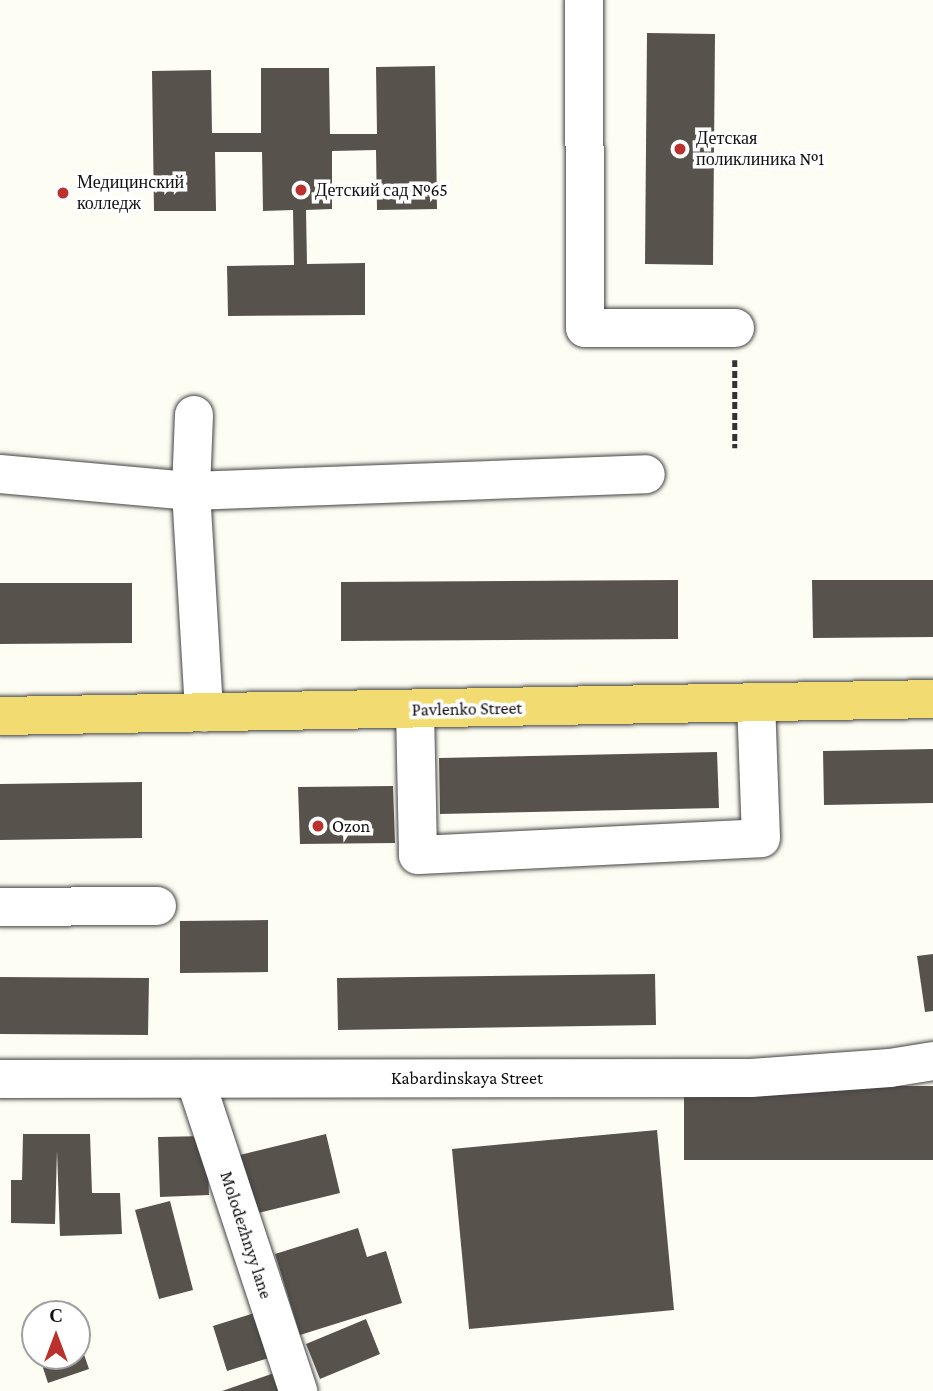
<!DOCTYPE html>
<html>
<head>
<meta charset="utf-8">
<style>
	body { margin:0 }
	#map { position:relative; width:933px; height:1391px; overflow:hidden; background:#fefdf4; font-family:"Crimson Pro",serif }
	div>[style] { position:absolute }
	.building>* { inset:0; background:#58524d }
	.path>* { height:4.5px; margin-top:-2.25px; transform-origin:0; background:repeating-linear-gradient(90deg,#323232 0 7px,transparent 0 10.5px) }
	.roads { filter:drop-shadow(0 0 2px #434343) drop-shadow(0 0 2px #434343) }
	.minor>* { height:38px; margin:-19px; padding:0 19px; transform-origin:19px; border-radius:19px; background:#fff }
	.major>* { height:38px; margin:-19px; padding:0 19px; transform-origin:19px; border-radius:19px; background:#f2db71 }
	.dots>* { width:19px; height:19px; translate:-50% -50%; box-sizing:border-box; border:4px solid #fff; border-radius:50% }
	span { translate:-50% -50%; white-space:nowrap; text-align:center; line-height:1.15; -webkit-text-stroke:7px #fff; paint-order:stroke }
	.poi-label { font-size:18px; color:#101010 }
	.left { translate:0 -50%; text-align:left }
	.street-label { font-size:18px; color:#101010 }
	.north { position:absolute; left:21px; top:1300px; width:70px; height:70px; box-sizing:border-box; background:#fff; border:2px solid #9f9f9f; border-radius:50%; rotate:0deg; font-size:19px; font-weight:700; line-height:28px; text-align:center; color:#101010 }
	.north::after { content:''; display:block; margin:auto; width:24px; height:32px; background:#ba312e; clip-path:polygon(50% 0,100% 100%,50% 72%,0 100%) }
</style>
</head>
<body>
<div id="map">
	<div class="building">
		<i style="clip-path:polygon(647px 33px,715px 34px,713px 265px,645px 264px)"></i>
		<i style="clip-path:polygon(435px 66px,437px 209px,377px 210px,376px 150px,332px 151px,332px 209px,306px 210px,307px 264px,365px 263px,365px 315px,228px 316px,227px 266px,294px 265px,293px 210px,263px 211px,262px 152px,215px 152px,216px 211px,154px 211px,152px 71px,211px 70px,212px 133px,261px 133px,261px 68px,329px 68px,330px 134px,377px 134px,376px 67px)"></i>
		<i style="clip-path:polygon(678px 580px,678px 639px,341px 641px,341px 582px)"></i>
		<i style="clip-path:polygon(812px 580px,933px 580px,933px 637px,813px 638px)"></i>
		<i style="clip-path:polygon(0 583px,132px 583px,132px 643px,0 644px)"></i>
		<i style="clip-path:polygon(933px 749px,933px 803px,824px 805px,823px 751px)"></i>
		<i style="clip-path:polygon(717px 752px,719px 808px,440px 814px,439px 758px)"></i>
		<i style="clip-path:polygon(142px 782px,142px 838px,0 840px,0 784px)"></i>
		<i style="clip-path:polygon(393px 786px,395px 843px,300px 844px,298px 787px)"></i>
		<i style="clip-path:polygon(268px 920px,268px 972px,180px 973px,180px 921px)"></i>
		<i style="clip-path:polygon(933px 954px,933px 1011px,925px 1012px,917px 956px)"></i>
		<i style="clip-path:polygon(655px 974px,656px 1025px,338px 1030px,337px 978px)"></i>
		<i style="clip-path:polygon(0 977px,149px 978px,148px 1035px,0 1034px)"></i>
		<i style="clip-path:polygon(684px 1086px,933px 1086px,933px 1160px,684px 1160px)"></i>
		<i style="clip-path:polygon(657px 1130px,674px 1310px,469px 1329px,452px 1149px)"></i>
		<i style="clip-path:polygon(23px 1134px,90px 1134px,92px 1193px,120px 1193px,122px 1234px,60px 1236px,57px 1151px,55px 1224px,11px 1223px,11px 1180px,22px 1180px)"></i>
		<i style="clip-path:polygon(326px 1134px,340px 1193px,254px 1214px,240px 1155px)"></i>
		<i style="clip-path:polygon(207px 1136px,209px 1195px,160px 1197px,158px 1137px)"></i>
		<i style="clip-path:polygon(170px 1201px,193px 1290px,159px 1299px,135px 1210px)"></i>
		<i style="clip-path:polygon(358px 1228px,367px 1257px,386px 1251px,402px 1303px,300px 1335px,275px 1254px)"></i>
		<i style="clip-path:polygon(258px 1312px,272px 1357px,227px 1371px,213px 1326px)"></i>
		<i style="clip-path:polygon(366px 1319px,380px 1354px,320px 1379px,306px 1344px)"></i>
		<i style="clip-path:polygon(77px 1334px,89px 1369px,48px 1383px,39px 1356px,77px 1356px)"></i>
		<i style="clip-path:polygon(280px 1371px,287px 1391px,222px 1391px)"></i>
	</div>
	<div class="path">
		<i style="left:735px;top:360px;width:88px;rotate:90deg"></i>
	</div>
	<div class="roads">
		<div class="minor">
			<i style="left:584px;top:0;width:328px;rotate:89.8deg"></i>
			<i style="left:585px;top:328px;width:150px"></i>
			<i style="left:194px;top:415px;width:76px;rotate:92.3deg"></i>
			<i style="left:191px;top:491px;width:222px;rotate:86.6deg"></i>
			<i style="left:0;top:474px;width:192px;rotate:5.1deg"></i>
			<i style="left:191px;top:491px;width:455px;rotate:-2.1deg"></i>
			<i style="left:415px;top:710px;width:145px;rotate:88.8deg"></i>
			<i style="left:418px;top:855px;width:343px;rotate:-2.8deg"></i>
			<i style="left:761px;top:838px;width:134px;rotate:-92.1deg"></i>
			<i style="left:0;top:907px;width:157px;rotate:-0.4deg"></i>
			<i style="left:0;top:1079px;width:751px;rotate:-0.08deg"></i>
			<i style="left:751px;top:1078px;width:139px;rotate:-4.1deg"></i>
			<i style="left:890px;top:1068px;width:44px;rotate:-9.2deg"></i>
			<i style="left:195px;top:1079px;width:329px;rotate:71.7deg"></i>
		</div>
		<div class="major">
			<i style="left:0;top:716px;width:933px;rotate:-1.04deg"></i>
		</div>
	</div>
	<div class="dots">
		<i style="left:680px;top:149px;background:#ba312e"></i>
		<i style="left:301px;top:190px;background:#ba312e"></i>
		<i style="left:63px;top:193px;background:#ba312e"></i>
		<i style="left:318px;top:826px;background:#ba312e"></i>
	</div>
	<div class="poi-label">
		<span class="left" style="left:696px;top:149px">Детская<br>поликлиника №1</span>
		<span class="left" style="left:77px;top:193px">Медицинский<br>колледж</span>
		<span class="left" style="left:315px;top:190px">Детский сад №65</span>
		<span class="left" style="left:332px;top:826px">Ozon</span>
	</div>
	<div class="street-label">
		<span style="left:467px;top:709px;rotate:-1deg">Pavlenko Street</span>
		<span style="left:467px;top:1078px">Kabardinskaya Street</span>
		<span style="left:246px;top:1235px;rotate:72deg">Molodezhnyy lane</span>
	</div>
	<div class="north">С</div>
</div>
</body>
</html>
